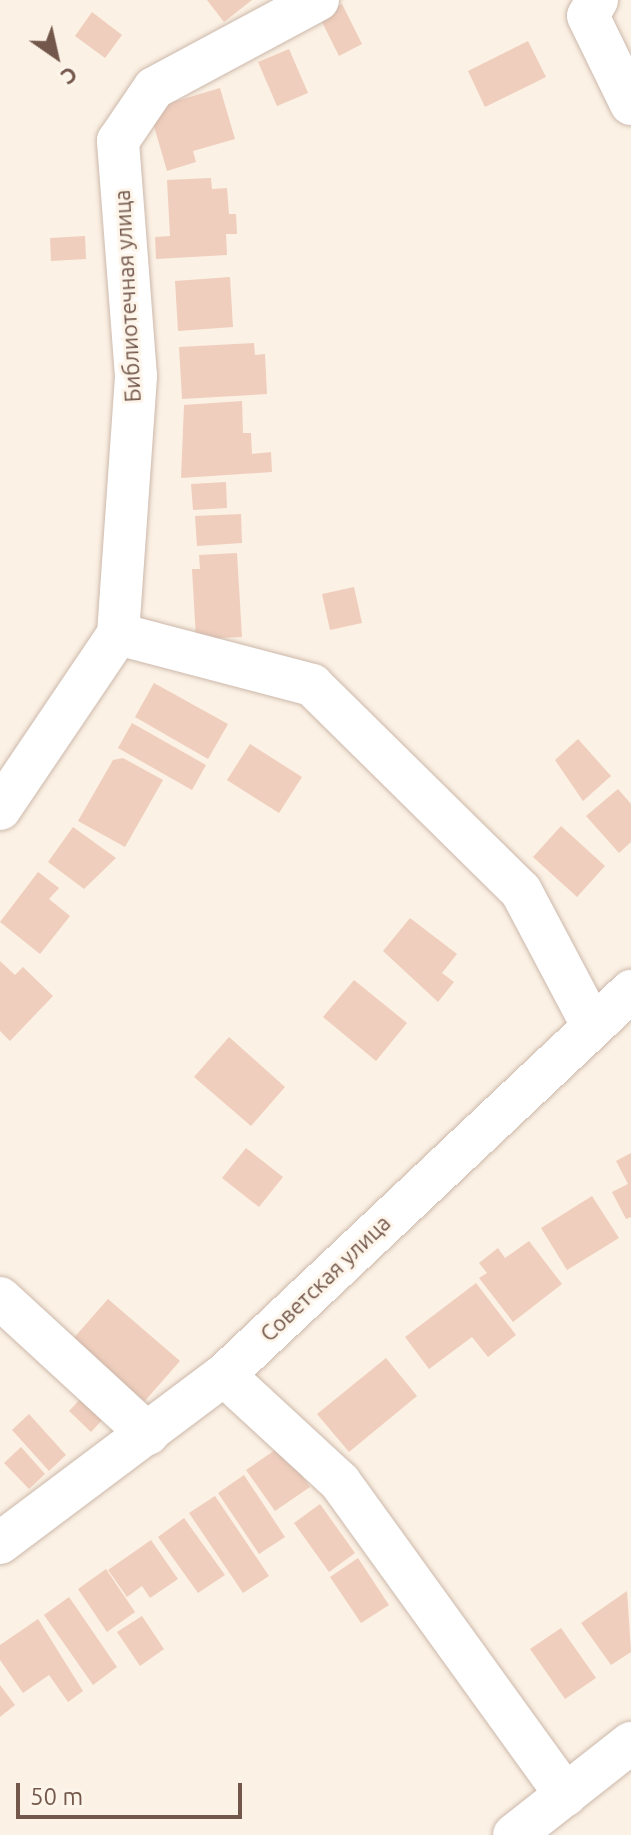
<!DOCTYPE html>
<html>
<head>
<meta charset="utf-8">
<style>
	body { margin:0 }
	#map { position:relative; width:631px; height:1835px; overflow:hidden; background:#fbf1e4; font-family:Ubuntu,sans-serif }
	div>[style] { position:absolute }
	.building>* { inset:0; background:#f0cebd }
	.roads { filter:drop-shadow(0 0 2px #ccb8ab) drop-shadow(0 0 2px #ccb8ab) }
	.minor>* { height:42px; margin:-21px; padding:0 21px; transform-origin:21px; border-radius:21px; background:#fff }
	span { translate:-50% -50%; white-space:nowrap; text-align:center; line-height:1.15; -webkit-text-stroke:6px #fef5ea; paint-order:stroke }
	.street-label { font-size:22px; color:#73574b }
	.north { position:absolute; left:16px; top:16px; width:80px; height:80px; -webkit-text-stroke:6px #fef5ea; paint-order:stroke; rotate:146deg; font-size:22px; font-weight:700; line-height:32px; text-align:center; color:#73574b }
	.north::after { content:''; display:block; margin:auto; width:28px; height:36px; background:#73574b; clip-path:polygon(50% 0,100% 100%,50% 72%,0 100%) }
	.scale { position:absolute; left:16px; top:1783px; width:226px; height:36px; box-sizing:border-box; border:4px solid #73574b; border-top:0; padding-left:10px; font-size:24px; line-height:28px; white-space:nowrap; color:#73574b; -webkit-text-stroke:6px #fef5ea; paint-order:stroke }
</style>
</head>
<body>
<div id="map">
	<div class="building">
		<i style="clip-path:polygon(207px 0,252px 0,224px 22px)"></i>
		<i style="clip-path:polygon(342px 4px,362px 44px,339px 56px,319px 16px)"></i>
		<i style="clip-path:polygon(92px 12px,122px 35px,105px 58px,75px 36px)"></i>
		<i style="clip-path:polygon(528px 41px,546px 77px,485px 107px,468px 71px)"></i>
		<i style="clip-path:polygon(289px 49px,308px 93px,277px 106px,258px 62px)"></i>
		<i style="clip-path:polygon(220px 88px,235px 139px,193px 151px,196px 162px,167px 171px,149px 109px)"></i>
		<i style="clip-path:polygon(211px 178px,212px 189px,227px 188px,229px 214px,236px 214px,237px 234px,226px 234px,227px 255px,156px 259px,155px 237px,170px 236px,167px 180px)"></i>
		<i style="clip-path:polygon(85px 236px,86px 259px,51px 261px,50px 238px)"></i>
		<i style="clip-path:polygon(230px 277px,233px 327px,178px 331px,175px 281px)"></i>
		<i style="clip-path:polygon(254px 343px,255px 355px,265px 354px,267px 394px,182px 399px,179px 347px)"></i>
		<i style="clip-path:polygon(242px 401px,243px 433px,251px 433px,252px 454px,271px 452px,272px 472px,181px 478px,184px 405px)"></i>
		<i style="clip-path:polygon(226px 482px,227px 508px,193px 510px,191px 484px)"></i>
		<i style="clip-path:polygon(241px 514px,242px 543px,197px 546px,195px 516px)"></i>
		<i style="clip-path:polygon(237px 553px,242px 637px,196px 639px,192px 569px,200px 569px,199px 555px)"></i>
		<i style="clip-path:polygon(354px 587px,362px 623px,330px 630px,322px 594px)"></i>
		<i style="clip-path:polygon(154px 683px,228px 724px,208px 759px,135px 717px)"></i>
		<i style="clip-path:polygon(132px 723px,206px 765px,192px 790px,118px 748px)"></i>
		<i style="clip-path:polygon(578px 739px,611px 776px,583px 801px,555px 760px)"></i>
		<i style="clip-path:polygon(250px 744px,302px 777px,279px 813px,227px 780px)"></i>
		<i style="clip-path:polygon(123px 758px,163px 780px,125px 847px,78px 821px,113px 760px)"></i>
		<i style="clip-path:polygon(618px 789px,631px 804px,631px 842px,619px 853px,586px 816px)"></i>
		<i style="clip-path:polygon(561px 826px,605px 866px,577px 897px,533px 857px)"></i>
		<i style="clip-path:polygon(73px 827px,116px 858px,84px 889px,48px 862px)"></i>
		<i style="clip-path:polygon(38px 872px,59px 888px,49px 899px,70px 916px,40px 954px,0 922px)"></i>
		<i style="clip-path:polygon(410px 918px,457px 954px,442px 973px,454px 982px,438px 1002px,383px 951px)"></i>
		<i style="clip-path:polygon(0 961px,15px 975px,23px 967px,53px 996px,10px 1041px,0 1031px)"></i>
		<i style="clip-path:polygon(354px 980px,407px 1023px,376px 1061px,323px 1017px)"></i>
		<i style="clip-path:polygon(229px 1037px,285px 1087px,251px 1126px,194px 1077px)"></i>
		<i style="clip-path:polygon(246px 1148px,283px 1177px,259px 1207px,222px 1178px)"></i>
		<i style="clip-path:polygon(631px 1153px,631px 1217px,626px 1219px,612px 1192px,628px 1184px,616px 1161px)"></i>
		<i style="clip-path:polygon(592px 1196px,619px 1238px,567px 1270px,541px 1228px)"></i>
		<i style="clip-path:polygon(529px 1241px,562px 1284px,513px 1322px,479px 1278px,487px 1273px,479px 1263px,498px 1248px,505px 1258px)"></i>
		<i style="clip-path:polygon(476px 1283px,516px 1335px,488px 1357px,472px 1337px,429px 1369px,405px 1337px)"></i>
		<i style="clip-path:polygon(108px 1299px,180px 1361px,143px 1403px,72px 1340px)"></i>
		<i style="clip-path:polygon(386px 1358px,417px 1396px,349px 1452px,317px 1414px)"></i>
		<i style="clip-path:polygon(84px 1395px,106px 1416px,91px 1432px,69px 1411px)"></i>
		<i style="clip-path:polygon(29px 1414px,66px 1455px,49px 1471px,12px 1430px)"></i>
		<i style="clip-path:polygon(281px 1446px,310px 1487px,275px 1511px,246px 1470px)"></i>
		<i style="clip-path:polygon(21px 1447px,45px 1474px,29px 1489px,4px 1463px)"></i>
		<i style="clip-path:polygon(244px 1475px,285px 1537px,259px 1554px,218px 1493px)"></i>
		<i style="clip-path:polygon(215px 1496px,269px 1576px,243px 1593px,189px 1513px)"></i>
		<i style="clip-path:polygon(320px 1504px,355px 1553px,329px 1572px,294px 1523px)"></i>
		<i style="clip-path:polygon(184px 1518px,225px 1575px,198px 1593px,158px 1537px)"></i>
		<i style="clip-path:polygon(151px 1540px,178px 1579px,150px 1598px,142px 1586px,127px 1597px,108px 1570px)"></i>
		<i style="clip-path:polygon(358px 1558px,389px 1605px,361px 1623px,330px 1577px)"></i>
		<i style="clip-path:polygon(106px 1569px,135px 1612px,107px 1632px,78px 1589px)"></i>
		<i style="clip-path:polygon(627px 1591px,631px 1652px,611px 1665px,581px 1623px)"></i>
		<i style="clip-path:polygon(69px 1597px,117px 1667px,93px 1685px,44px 1615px)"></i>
		<i style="clip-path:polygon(142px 1616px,164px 1649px,140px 1666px,117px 1632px)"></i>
		<i style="clip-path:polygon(38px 1619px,83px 1691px,68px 1702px,49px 1675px,23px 1693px,0 1660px,0 1645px)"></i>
		<i style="clip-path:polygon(561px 1628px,596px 1678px,565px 1699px,530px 1649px)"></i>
		<i style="clip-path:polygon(0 1685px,15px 1705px,0 1717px)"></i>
	</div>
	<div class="roads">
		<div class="minor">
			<i style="left:597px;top:0;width:18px;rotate:119deg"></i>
			<i style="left:588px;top:16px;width:98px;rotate:64deg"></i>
			<i style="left:118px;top:634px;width:201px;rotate:14.7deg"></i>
			<i style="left:312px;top:685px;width:293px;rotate:44.6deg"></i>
			<i style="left:521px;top:891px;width:152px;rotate:62.1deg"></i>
			<i style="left:0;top:809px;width:211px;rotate:-56deg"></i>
			<i style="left:118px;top:634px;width:259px;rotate:-86deg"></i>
			<i style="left:136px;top:376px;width:236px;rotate:-94.4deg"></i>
			<i style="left:118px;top:141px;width:64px;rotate:-55.8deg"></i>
			<i style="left:154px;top:88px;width:186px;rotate:-28.2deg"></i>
			<i style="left:0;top:1298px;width:201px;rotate:42.6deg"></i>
			<i style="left:224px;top:1375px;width:158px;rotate:42.7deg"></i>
			<i style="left:340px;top:1482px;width:386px;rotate:54.2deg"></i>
			<i style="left:0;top:1543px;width:280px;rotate:-36.9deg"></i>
			<i style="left:224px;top:1375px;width:560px;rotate:-43.33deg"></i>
			<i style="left:514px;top:1835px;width:149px;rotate:-38.2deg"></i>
		</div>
	</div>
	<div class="street-label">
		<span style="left:127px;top:296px;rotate:-93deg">Библиотечная улица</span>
		<span style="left:325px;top:1278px;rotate:-44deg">Советская улица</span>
	</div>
	<div class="north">С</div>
	<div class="scale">50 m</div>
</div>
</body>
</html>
